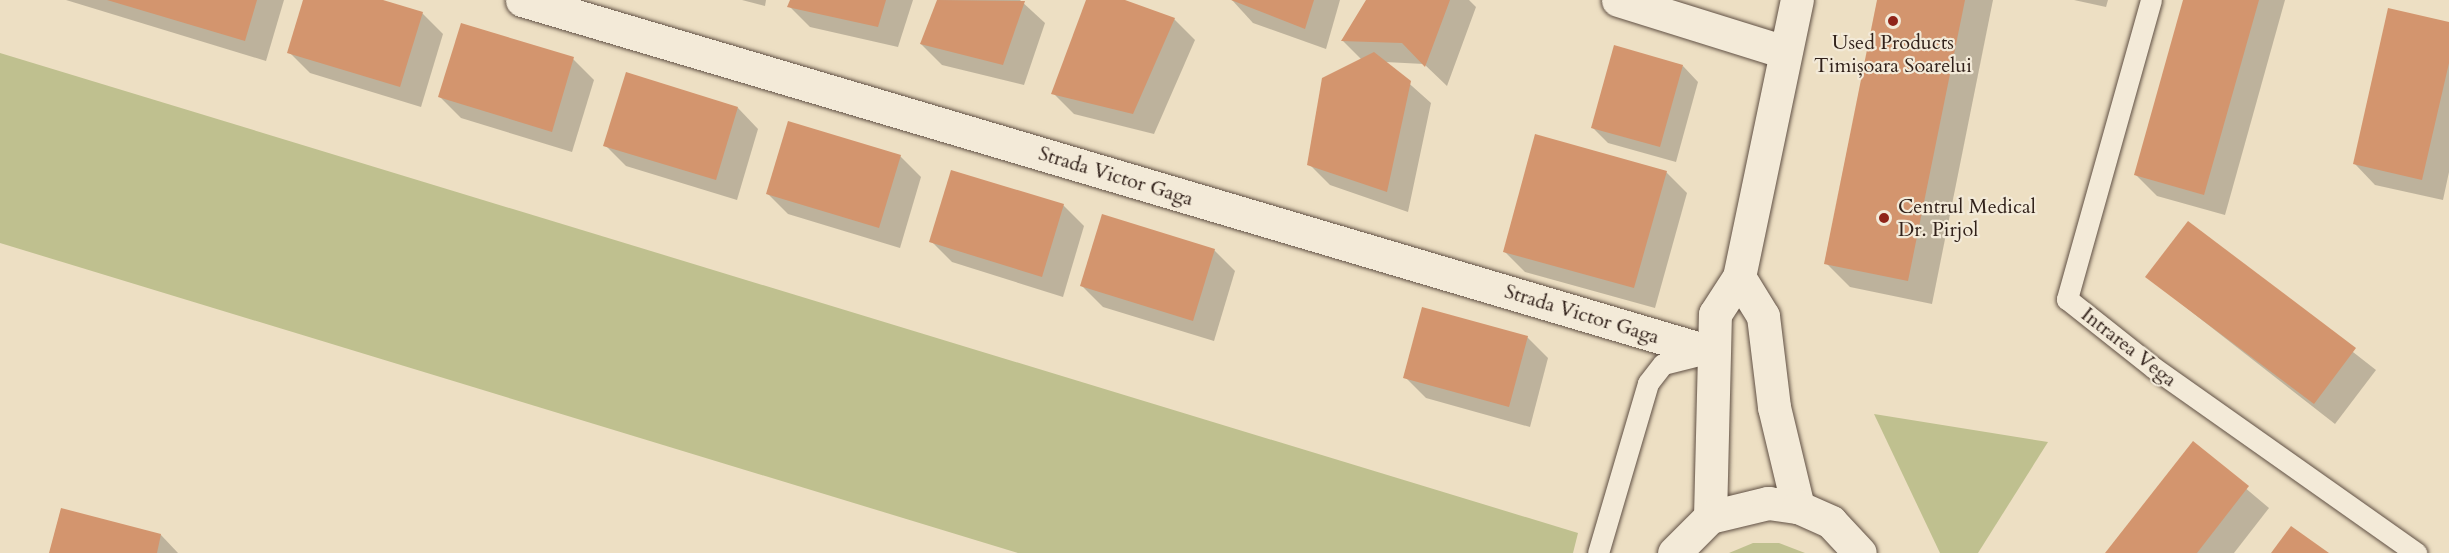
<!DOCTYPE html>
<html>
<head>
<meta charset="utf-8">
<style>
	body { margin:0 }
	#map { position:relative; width:2449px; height:553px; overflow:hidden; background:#eddfc3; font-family:Cardo,serif }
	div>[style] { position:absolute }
	.green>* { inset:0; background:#bfc08f }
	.shadow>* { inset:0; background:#0003 }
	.building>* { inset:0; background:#d3956e }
	.roads { filter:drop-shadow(0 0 2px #605044) drop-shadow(0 0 2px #605044) }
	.lane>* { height:21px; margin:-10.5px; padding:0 10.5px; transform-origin:10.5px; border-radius:10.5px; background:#f3ead8 }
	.street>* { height:33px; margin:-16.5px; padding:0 16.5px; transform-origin:16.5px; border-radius:16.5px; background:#f3ead8 }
	.secondary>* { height:33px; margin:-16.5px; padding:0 16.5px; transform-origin:16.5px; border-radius:16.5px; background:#f3ead8 }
	.dots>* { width:16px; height:16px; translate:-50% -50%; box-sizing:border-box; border:3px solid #f3ead8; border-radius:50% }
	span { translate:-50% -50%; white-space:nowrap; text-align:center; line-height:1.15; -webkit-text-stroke:4.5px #f3ead8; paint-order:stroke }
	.poi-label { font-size:20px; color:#31211a }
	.left { translate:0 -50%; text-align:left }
	.street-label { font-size:20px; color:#31211a }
</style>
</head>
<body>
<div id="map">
	<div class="green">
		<i style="clip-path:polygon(0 53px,1578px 533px,1573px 553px,1018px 553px,0 243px)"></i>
		<i style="clip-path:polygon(1874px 414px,2048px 442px,1978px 553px,1940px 553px)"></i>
		<i style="clip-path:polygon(1753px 543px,1779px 543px,1805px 553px,1729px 553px)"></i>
	</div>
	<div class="shadow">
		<i style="clip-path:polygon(66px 0,284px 0,266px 61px)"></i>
		<i style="clip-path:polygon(305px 0,378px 0,422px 13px,443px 34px,421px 107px,310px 73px,289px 52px)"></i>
		<i style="clip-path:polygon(742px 0,766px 0,765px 6px)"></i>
		<i style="clip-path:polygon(791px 0,913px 0,898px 47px,810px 27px,789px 6px)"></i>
		<i style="clip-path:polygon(939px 0,1020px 0,1045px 23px,1024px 85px,942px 65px,921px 44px)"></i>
		<i style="clip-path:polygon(1088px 0,1121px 0,1174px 19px,1195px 40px,1154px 134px,1074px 114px,1053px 93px)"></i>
		<i style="clip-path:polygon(1232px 0,1340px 0,1326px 49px,1253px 23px)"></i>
		<i style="clip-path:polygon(1368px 0,1469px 0,1476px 7px,1447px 86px,1424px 64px,1385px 62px,1431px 103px,1408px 212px,1330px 185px,1309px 164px,1362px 60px,1343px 41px)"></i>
		<i style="clip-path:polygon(1878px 0,1993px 0,1932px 304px,1850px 287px,1826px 263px)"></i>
		<i style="clip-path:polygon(2074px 0,2108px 0,2106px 7px)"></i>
		<i style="clip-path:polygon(2185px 0,2285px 0,2225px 215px,2157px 196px,2136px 175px)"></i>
		<i style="clip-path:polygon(2449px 24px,2449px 172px,2443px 200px,2375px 185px,2355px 164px)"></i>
		<i style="clip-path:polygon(573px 59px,594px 80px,572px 152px,461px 118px,440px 97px)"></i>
		<i style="clip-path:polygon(1683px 66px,1698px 82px,1676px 162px,1608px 143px,1593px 128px)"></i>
		<i style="clip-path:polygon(738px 108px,758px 129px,737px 200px,626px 166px,605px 145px)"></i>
		<i style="clip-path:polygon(900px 156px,921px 177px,900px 248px,788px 214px,767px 193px)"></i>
		<i style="clip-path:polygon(1666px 172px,1687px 193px,1655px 308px,1525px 272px,1504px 251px)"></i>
		<i style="clip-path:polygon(1063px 205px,1084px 226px,1063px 297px,952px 262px,931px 241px)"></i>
		<i style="clip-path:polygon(2188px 223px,2376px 370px,2335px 424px,2147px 277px)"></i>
		<i style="clip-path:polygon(1214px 250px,1235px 271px,1214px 341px,1103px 307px,1082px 286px)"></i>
		<i style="clip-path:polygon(1527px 337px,1548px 358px,1530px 427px,1426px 398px,1405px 377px)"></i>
		<i style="clip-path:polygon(2193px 444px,2269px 508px,2234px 553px,2107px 553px)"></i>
		<i style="clip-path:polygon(161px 535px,178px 553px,50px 553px)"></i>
	</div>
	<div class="building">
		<i style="clip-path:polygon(107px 0,257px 0,245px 41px)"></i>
		<i style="clip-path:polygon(303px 0,383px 0,423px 12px,400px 87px,287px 53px)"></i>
		<i style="clip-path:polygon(790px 0,886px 0,878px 27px,787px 7px)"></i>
		<i style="clip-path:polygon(937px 0,1025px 1px,1003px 65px,920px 44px)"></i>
		<i style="clip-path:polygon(1086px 0,1125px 0,1175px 18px,1133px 114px,1051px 94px)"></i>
		<i style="clip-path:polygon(1231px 0,1314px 0,1305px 29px)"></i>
		<i style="clip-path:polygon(1366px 0,1450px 0,1425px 67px,1402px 43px,1341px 41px)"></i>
		<i style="clip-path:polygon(1877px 0,1965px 0,1908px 281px,1824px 264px)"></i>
		<i style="clip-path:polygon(2183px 0,2259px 0,2204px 195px,2134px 175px)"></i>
		<i style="clip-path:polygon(2388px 8px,2449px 22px,2449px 63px,2422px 180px,2353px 164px)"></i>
		<i style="clip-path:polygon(461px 23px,574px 57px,552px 132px,438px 97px)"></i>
		<i style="clip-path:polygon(1614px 45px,1683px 65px,1660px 147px,1591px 128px)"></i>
		<i style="clip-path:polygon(1374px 52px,1411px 81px,1387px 192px,1307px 165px,1322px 78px)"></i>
		<i style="clip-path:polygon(626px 72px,738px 107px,716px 180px,603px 146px)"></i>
		<i style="clip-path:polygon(788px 121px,901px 155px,879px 228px,766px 194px)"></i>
		<i style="clip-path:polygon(1535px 134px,1667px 171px,1634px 288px,1503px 252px)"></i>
		<i style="clip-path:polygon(951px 170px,1064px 204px,1042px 277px,929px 242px)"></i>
		<i style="clip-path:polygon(1102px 214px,1215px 249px,1193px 321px,1080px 286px)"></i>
		<i style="clip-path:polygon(2188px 221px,2356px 348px,2314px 404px,2145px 277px)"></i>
		<i style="clip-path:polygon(1422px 307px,1528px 336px,1509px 407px,1403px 378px)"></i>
		<i style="clip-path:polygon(2193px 441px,2249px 486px,2197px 553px,2105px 553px)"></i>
		<i style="clip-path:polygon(61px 508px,161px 534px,157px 553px,49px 553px)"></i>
		<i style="clip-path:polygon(2291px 526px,2329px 553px,2271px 553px)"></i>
	</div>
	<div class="roads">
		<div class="lane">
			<i style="left:2151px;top:0;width:311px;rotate:105.7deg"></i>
			<i style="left:2067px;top:299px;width:111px;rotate:38.4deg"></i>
			<i style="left:2154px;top:368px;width:321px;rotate:35.2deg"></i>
			<i style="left:1598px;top:553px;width:177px;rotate:-73.6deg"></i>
			<i style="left:1648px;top:383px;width:24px;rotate:-52deg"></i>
			<i style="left:1663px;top:364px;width:45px;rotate:-14deg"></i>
		</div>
		<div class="street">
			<i style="left:522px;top:0;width:1239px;rotate:16.5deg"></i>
			<i style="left:1618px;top:0;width:175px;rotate:17.3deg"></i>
		</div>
		<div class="secondary">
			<i style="left:1739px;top:277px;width:46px;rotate:58.4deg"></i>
			<i style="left:1763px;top:316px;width:92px;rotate:83.1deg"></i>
			<i style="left:1774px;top:407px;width:103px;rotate:76.5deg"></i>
			<i style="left:1710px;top:517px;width:203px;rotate:-88.6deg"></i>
			<i style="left:1715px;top:314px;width:44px;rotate:-57deg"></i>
			<i style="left:1739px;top:277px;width:283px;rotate:-78.2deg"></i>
			<i style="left:1674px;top:553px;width:51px;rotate:-45deg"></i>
			<i style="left:1710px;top:517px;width:60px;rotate:-13.6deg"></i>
			<i style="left:1768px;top:503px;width:30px;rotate:8deg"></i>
			<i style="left:1798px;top:507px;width:36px;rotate:24deg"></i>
			<i style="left:1831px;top:522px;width:42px;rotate:46.9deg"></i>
		</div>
	</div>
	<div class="dots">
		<i style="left:1893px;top:21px;background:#8f2418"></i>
		<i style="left:1884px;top:218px;background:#8f2418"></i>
	</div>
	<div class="poi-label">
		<span style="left:1893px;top:54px">Used Products<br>Timișoara Soarelui</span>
		<span class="left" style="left:1898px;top:218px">Centrul Medical<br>Dr. Pirjol</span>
	</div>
	<div class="street-label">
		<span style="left:1116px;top:176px;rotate:17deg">Strada Victor Gaga</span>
		<span style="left:1582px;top:314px;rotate:17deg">Strada Victor Gaga</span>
		<span style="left:2129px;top:347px;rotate:38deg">Intrarea Vega</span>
	</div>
</div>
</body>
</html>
